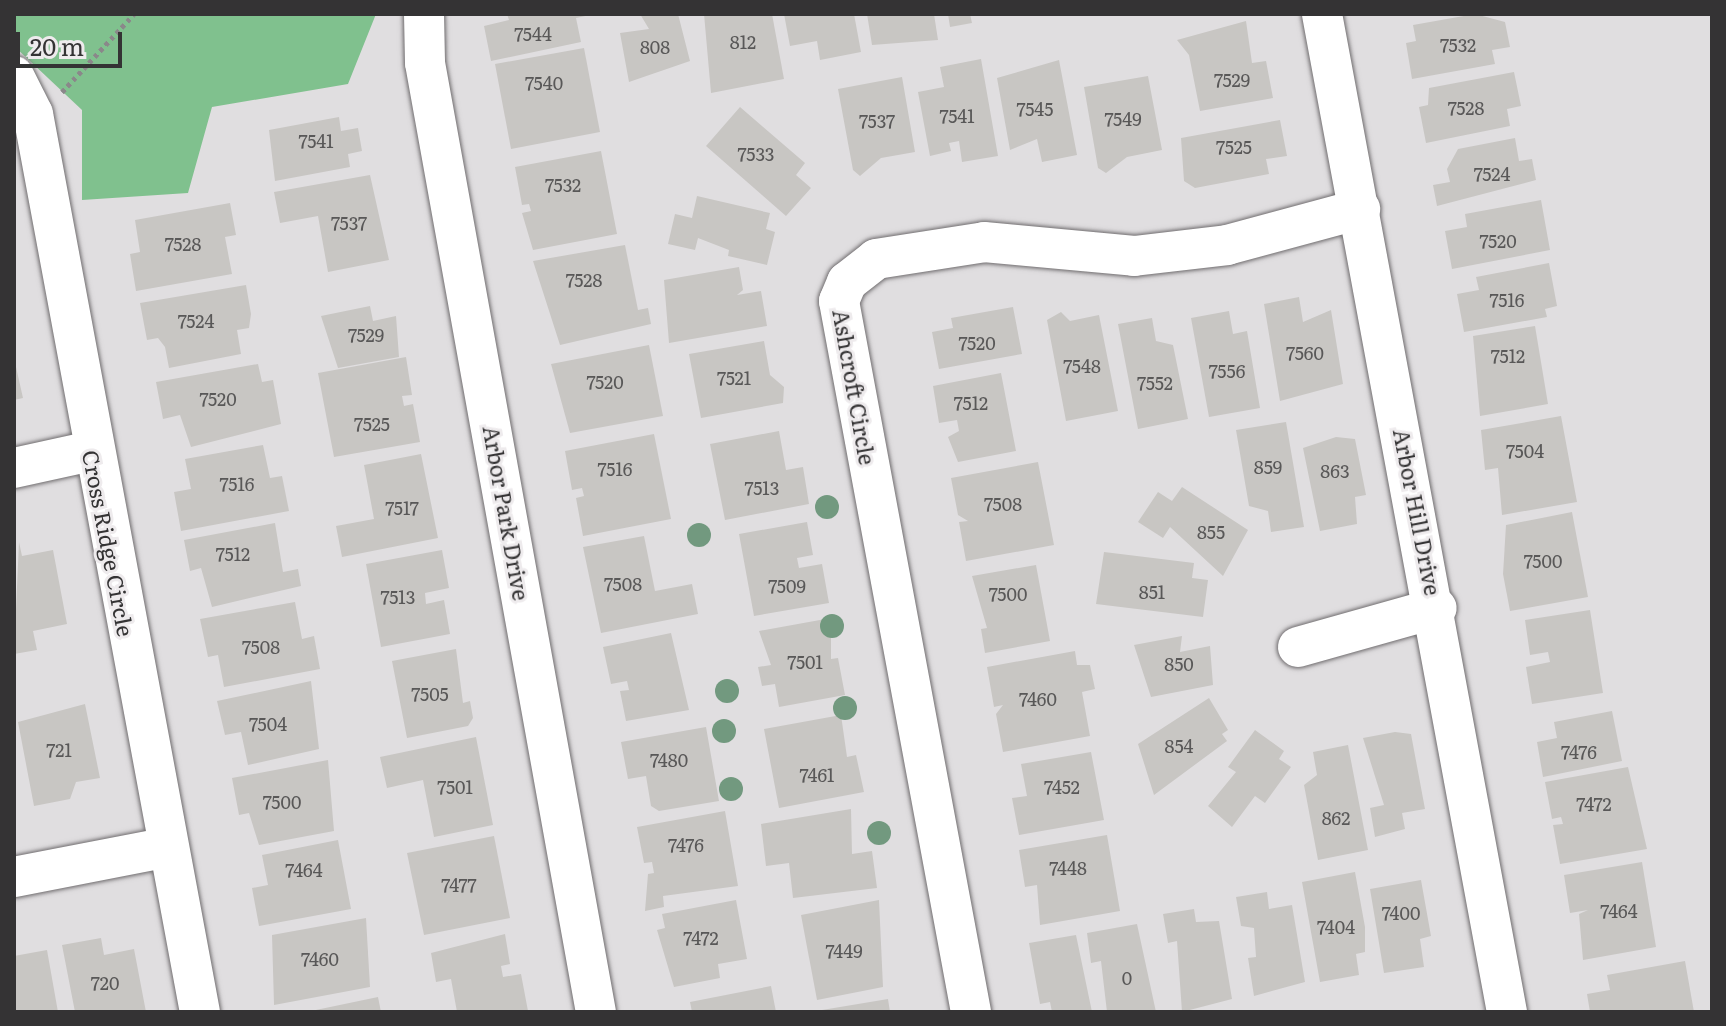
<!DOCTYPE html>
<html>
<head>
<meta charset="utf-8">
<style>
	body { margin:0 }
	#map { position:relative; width:1726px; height:1026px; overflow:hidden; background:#e0dee0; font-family:Literata,serif }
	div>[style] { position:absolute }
	.green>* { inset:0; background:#80c18e }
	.building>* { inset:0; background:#c8c6c3 }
	.path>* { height:5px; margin-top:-2.5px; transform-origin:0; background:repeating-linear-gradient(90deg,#8a888a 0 4px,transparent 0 8px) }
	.roads { filter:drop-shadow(0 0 2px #706d6f) drop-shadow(0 0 2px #706d6f) }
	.minor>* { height:40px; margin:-20px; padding:0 20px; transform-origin:20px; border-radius:20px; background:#fff }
	.trees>* { width:24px; height:24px; margin:-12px; border-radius:50%; background:#72997f }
	span { translate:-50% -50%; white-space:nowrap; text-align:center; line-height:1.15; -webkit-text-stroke:6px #eeebed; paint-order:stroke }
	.number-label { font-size:18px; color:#595858 }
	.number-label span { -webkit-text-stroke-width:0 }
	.street-label { font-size:22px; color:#343334 }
	.frame { position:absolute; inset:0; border:16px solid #343334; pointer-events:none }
	.scale { position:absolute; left:16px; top:32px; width:106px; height:36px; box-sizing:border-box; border:4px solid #343334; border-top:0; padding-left:10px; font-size:24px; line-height:28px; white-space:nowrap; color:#343334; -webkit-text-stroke:6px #eeebed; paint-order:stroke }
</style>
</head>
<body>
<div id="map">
	<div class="green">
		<i style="clip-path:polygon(14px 14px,376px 14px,348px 84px,212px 107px,188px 193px,82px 200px,82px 110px,14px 46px)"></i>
	</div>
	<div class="building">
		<i style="clip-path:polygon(507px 14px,589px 14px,590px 15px,576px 18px,581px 42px,491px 61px,484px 26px,509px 20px)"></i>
		<i style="clip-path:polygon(640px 14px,678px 14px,690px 61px,629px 82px,620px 33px,649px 29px)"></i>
		<i style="clip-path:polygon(704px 14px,772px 14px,784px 79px,711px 93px)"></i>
		<i style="clip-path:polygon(784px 14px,854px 14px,861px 52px,820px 60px,817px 41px,790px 46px)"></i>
		<i style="clip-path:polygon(867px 14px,934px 14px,938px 40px,872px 45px)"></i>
		<i style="clip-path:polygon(948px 14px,970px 14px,972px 23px,950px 27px)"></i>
		<i style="clip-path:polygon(1475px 14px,1505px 22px,1510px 47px,1492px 50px,1495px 64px,1412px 79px,1406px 43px,1416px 41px,1413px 25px)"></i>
		<i style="clip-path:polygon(1246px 21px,1252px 63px,1266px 61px,1273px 98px,1200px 111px,1189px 55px,1177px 40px)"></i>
		<i style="clip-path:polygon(584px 48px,600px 132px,511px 149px,495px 64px)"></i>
		<i style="clip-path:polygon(981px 59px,998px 156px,962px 162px,959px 141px,949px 143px,951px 151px,930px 156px,918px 92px,944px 87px,940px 67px)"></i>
		<i style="clip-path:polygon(1059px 60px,1077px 155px,1042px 162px,1037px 139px,1010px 150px,997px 78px)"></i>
		<i style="clip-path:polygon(1514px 72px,1521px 106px,1507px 109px,1510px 126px,1426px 143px,1419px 107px,1428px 105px,1429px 88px)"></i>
		<i style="clip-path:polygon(1148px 76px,1162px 150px,1127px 157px,1106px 173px,1098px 168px,1084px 87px)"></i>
		<i style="clip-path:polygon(902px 77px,915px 152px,881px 158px,860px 176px,853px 170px,838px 89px)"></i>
		<i style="clip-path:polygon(740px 107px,805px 163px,796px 175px,811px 188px,786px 216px,706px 146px)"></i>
		<i style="clip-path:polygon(339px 117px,341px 131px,358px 128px,362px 151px,348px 154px,350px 167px,275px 181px,269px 130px)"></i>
		<i style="clip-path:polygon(1280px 120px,1287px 156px,1266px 159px,1269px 174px,1195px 188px,1184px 181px,1181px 138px)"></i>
		<i style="clip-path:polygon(1515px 138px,1519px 161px,1532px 159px,1536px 180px,1437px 206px,1433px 185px,1450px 182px,1447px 169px,1458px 149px)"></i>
		<i style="clip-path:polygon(601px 151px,617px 234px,533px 250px,522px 213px,531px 211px,529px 204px,522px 205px,515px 167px)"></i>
		<i style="clip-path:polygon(370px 175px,389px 260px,328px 272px,318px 216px,280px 223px,274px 192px)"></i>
		<i style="clip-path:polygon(697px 196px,770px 213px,766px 229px,775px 232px,767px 265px,728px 256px,729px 250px,698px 238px,695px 250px,668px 244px,675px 214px,692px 218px)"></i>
		<i style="clip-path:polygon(1541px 200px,1550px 250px,1452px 269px,1445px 231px,1467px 227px,1465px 214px)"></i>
		<i style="clip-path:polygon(230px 203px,236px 235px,225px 237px,232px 274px,136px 291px,130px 254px,140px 252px,135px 220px)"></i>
		<i style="clip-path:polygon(625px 245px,638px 310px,648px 308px,651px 324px,560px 345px,533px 261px)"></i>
		<i style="clip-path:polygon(1549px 263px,1557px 306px,1545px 309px,1547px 317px,1464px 332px,1457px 294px,1479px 290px,1476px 277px)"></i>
		<i style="clip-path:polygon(739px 267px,743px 290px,737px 295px,761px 291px,767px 326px,669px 343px,664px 280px)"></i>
		<i style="clip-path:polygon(246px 285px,251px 314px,249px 328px,237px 330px,241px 354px,169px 368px,165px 347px,158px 338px,147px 340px,140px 303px)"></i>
		<i style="clip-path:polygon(1299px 297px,1303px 322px,1331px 310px,1343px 384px,1280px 401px,1264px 304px)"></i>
		<i style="clip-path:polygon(370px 306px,373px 321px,396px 316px,399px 357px,338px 368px,321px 316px)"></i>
		<i style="clip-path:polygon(1013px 307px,1022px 354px,939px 369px,932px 332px,953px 328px,951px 318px)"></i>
		<i style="clip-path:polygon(1229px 311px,1233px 334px,1247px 331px,1260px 408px,1209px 417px,1191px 318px)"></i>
		<i style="clip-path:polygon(1061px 312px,1070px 321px,1099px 315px,1118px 411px,1066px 421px,1047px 320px)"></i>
		<i style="clip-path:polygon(1152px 318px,1156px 341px,1173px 345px,1188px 419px,1138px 429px,1118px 324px)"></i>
		<i style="clip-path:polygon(1535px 326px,1548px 404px,1480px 416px,1473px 336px)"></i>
		<i style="clip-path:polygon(764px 341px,770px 375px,784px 387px,783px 403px,701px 418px,689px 354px)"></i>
		<i style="clip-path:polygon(649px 345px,663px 416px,570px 433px,551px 364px)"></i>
		<i style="clip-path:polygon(406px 357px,412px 395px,402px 396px,404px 406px,413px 404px,420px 442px,334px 457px,318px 373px)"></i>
		<i style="clip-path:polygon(14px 358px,23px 398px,14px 400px)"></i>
		<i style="clip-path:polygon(258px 364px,262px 382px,273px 380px,281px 424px,191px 447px,180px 415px,163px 419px,156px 382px)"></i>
		<i style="clip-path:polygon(1001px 373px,1016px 451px,958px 462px,948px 437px,959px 431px,957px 420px,939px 423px,933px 386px)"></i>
		<i style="clip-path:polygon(1561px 416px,1577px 502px,1502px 515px,1498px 468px,1485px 470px,1481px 430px)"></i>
		<i style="clip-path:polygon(1286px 422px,1304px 527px,1271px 532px,1268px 511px,1249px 506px,1236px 430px)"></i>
		<i style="clip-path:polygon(779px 431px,786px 470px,803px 467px,809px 504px,725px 520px,710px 444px)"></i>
		<i style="clip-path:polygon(654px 434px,671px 519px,583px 536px,576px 498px,584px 496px,582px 488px,572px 490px,565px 451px)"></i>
		<i style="clip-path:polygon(1336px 437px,1355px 439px,1366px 495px,1355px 497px,1357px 524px,1320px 531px,1303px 448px)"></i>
		<i style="clip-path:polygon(263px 445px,270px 478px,282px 476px,289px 511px,181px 531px,174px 492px,191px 489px,185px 459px)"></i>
		<i style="clip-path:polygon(421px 454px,438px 538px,342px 557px,336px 526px,374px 519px,364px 465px)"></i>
		<i style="clip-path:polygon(1038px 462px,1054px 545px,966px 561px,959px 522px,968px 521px,958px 515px,951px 478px)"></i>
		<i style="clip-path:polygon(1182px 487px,1248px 530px,1223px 576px,1170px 527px,1163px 538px,1138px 522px,1158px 492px,1172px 501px)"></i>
		<i style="clip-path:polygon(1572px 512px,1588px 597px,1510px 611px,1503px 574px,1506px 525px)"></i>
		<i style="clip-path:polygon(807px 522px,813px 555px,797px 558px,799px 568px,822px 564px,829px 603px,754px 616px,739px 534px)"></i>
		<i style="clip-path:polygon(275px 523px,283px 572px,298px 569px,301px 586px,212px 607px,201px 568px,190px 571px,184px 540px)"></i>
		<i style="clip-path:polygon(644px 536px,655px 591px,692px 584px,698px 614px,601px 633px,583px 547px)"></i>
		<i style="clip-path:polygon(19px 542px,22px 556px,53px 550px,67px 624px,33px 631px,37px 650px,14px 654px)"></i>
		<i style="clip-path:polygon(442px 550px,449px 588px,425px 593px,426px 604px,444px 600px,450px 634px,381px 647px,366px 564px)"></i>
		<i style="clip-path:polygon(1104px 552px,1194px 563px,1192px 578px,1208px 580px,1203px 617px,1096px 604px)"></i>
		<i style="clip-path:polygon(1036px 565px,1050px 641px,985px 653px,981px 629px,987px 628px,972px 576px)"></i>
		<i style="clip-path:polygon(295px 602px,302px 639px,314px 636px,320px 669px,224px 687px,218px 655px,208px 657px,200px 619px)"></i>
		<i style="clip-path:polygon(1590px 610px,1603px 693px,1532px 704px,1526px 667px,1550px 662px,1548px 652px,1530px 655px,1525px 620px)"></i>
		<i style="clip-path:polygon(831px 618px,831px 659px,838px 658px,845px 695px,779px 707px,775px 684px,762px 686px,758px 667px,771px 665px,759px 631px)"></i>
		<i style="clip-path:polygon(671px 633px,689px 710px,626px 721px,620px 691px,629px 690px,627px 681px,611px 684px,603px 647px)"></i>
		<i style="clip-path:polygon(1182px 636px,1180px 652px,1210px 646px,1213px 685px,1151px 697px,1134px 645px)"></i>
		<i style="clip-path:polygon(456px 649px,463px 703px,470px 701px,473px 718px,468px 726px,407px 738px,392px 661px)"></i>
		<i style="clip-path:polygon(1075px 651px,1077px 665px,1090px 665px,1095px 689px,1082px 692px,1090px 736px,1003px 752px,996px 714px,1003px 705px,994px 707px,987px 667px)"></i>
		<i style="clip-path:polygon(311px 681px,319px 749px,248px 765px,241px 732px,225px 735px,217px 701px)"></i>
		<i style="clip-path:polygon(1209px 698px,1228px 730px,1222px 734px,1227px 741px,1154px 795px,1138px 744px)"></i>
		<i style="clip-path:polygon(85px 704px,100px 778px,76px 782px,70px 799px,34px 806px,18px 722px)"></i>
		<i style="clip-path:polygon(1612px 711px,1622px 761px,1543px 777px,1537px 742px,1557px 738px,1554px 722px)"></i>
		<i style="clip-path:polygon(841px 715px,847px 757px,856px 755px,864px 792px,779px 808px,764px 729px)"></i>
		<i style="clip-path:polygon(706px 727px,719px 801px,659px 811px,651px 806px,646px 776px,628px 779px,621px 742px)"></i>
		<i style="clip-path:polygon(1255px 730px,1284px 751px,1279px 759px,1291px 767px,1265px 803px,1255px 796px,1232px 827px,1208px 806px,1236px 772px,1228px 767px)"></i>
		<i style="clip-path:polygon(1395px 732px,1411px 734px,1425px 809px,1402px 813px,1405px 829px,1375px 837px,1370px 808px,1384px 805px,1363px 738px)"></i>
		<i style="clip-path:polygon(476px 737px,493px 825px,434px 837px,423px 780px,387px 788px,380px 757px)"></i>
		<i style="clip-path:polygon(1348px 745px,1368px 850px,1318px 860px,1304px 785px,1317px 775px,1313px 752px)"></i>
		<i style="clip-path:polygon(1091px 752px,1104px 820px,1019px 835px,1012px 798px,1027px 796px,1021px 764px)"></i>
		<i style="clip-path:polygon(328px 760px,334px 831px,259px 845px,249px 813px,239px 815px,232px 778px)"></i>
		<i style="clip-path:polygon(1628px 767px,1647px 849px,1560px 864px,1553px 825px,1563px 824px,1561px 817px,1552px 819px,1545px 782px)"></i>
		<i style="clip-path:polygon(851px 809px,852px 854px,872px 851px,877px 888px,793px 898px,789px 863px,766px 866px,761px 824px)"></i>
		<i style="clip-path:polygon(725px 811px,738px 886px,663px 896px,664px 907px,645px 911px,648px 874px,654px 873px,652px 862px,644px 863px,637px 827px)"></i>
		<i style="clip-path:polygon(1107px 835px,1120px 911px,1040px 925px,1037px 885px,1025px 887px,1019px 850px)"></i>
		<i style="clip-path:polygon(494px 836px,510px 918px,424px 935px,407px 853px)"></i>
		<i style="clip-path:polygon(338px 840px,351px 909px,259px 926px,252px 888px,268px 885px,262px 855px)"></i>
		<i style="clip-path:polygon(1642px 862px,1656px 947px,1583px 960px,1579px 914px,1588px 910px,1570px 913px,1564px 875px)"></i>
		<i style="clip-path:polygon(1355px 872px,1365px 927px,1365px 952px,1356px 954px,1359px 975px,1320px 982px,1302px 882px)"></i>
		<i style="clip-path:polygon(1421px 880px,1431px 936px,1420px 939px,1424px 967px,1384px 973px,1370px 889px)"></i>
		<i style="clip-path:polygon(1267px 892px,1269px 909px,1292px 905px,1305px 982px,1254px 996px,1248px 958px,1256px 957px,1254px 928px,1241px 926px,1236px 897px)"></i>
		<i style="clip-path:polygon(736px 900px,747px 959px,718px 964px,720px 978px,674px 987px,657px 930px,665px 928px,662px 914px)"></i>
		<i style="clip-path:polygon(879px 900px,883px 987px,817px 1000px,801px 915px)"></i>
		<i style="clip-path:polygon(1194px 909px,1196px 922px,1219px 921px,1232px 999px,1182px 1012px,1177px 941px,1168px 943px,1163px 914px)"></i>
		<i style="clip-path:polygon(366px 918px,370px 987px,274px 1005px,272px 935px)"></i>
		<i style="clip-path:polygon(1137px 924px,1156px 1012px,1107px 1012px,1101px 961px,1091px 963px,1087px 933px)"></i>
		<i style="clip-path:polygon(505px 934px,510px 964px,501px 966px,503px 977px,521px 974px,528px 1011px,457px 1012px,451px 979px,436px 982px,431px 953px)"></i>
		<i style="clip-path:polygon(1076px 935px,1092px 1012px,1052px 1012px,1050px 1002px,1040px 1004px,1029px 943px)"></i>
		<i style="clip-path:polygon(101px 938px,104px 955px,134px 949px,146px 1012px,75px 1012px,62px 945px)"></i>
		<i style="clip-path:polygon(47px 950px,58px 1012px,14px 1012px,14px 956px)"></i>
		<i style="clip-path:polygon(1685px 961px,1694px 1012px,1590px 1012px,1587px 994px,1610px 990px,1607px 975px)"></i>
		<i style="clip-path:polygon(771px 986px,776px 1012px,692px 1012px,690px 1002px)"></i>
		<i style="clip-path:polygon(378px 997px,381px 1012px,311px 1012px,311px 1011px)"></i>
		<i style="clip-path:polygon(888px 999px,890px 1012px,822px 1012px,822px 1010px)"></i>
	</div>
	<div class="path">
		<i style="left:62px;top:92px;width:106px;rotate:-47.3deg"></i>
	</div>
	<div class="roads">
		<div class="minor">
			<i style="left:424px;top:14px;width:49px;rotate:88.8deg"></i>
			<i style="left:425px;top:63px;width:964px;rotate:79.79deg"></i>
			<i style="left:1322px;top:14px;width:1015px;rotate:79.5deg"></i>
			<i style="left:14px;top:76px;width:42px;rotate:63.4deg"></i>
			<i style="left:33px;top:114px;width:913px;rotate:79.47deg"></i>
			<i style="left:14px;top:468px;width:79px;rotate:-12.4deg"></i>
			<i style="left:1298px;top:647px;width:144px;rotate:-15.7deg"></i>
			<i style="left:14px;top:877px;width:157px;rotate:-11deg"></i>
			<i style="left:971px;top:1012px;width:723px;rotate:-100.52deg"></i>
			<i style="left:839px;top:301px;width:21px;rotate:-67deg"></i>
			<i style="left:847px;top:282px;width:37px;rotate:-38deg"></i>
			<i style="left:876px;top:259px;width:109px;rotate:-8.9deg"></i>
			<i style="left:984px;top:242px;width:151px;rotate:5.3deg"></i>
			<i style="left:1134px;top:256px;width:94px;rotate:-6.7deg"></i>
			<i style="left:1227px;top:245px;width:138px;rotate:-15.1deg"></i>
		</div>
	</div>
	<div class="trees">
		<i style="left:827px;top:507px"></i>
		<i style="left:699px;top:535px"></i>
		<i style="left:832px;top:626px"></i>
		<i style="left:727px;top:691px"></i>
		<i style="left:845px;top:708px"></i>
		<i style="left:724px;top:731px"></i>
		<i style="left:731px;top:789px"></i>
		<i style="left:879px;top:833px"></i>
	</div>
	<div class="number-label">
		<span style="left:533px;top:34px">7544</span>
		<span style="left:743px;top:42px">812</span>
		<span style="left:1458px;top:45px">7532</span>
		<span style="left:655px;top:47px">808</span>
		<span style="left:1232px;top:80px">7529</span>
		<span style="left:544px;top:83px">7540</span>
		<span style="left:1466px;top:108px">7528</span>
		<span style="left:1035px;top:109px">7545</span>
		<span style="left:957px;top:116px">7541</span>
		<span style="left:1123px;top:119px">7549</span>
		<span style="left:877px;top:121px">7537</span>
		<span style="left:316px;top:141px">7541</span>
		<span style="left:1234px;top:147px">7525</span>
		<span style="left:756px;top:154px">7533</span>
		<span style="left:1492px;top:174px">7524</span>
		<span style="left:563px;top:185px">7532</span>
		<span style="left:349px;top:223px">7537</span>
		<span style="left:1498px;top:241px">7520</span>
		<span style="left:183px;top:244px">7528</span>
		<span style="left:584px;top:280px">7528</span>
		<span style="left:1507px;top:300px">7516</span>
		<span style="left:196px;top:321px">7524</span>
		<span style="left:366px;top:335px">7529</span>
		<span style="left:977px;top:343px">7520</span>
		<span style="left:1305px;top:353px">7560</span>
		<span style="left:1508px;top:356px">7512</span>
		<span style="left:1082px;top:366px">7548</span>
		<span style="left:1227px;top:371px">7556</span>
		<span style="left:734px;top:378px">7521</span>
		<span style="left:605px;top:382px">7520</span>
		<span style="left:1155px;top:383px">7552</span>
		<span style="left:218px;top:399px">7520</span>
		<span style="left:971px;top:403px">7512</span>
		<span style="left:372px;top:424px">7525</span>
		<span style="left:1525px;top:451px">7504</span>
		<span style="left:1268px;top:467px">859</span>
		<span style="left:615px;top:469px">7516</span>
		<span style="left:1335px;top:471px">863</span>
		<span style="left:237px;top:484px">7516</span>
		<span style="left:762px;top:488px">7513</span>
		<span style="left:1003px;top:504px">7508</span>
		<span style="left:402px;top:508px">7517</span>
		<span style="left:1211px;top:532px">855</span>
		<span style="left:233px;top:554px">7512</span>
		<span style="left:1543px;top:561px">7500</span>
		<span style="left:623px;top:584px">7508</span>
		<span style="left:787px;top:586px">7509</span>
		<span style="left:1152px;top:592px">851</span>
		<span style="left:1008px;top:594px">7500</span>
		<span style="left:398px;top:597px">7513</span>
		<span style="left:261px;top:647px">7508</span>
		<span style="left:805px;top:662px">7501</span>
		<span style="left:1179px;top:664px">850</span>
		<span style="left:430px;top:694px">7505</span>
		<span style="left:1038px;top:699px">7460</span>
		<span style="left:268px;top:724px">7504</span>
		<span style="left:1179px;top:746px">854</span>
		<span style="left:59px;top:750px">721</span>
		<span style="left:1579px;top:752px">7476</span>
		<span style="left:669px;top:760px">7480</span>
		<span style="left:817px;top:775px">7461</span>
		<span style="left:455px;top:787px">7501</span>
		<span style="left:1062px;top:787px">7452</span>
		<span style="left:282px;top:802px">7500</span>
		<span style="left:1594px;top:804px">7472</span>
		<span style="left:1336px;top:818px">862</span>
		<span style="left:686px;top:845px">7476</span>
		<span style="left:1068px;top:868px">7448</span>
		<span style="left:304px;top:870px">7464</span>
		<span style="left:459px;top:885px">7477</span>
		<span style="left:1619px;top:911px">7464</span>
		<span style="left:1401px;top:913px">7400</span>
		<span style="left:1336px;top:927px">7404</span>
		<span style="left:701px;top:938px">7472</span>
		<span style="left:844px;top:951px">7449</span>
		<span style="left:320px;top:959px">7460</span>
		<span style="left:1127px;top:978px">0</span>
		<span style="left:105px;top:983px">720</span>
	</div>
	<div class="street-label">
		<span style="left:855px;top:387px;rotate:80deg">Ashcroft Circle</span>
		<span style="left:1418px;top:512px;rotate:79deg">Arbor Hill Drive</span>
		<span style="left:507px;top:513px;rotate:80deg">Arbor Park Drive</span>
		<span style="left:109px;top:543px;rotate:79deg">Cross Ridge Circle</span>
	</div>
	<div class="frame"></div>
	<div class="scale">20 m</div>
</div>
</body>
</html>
